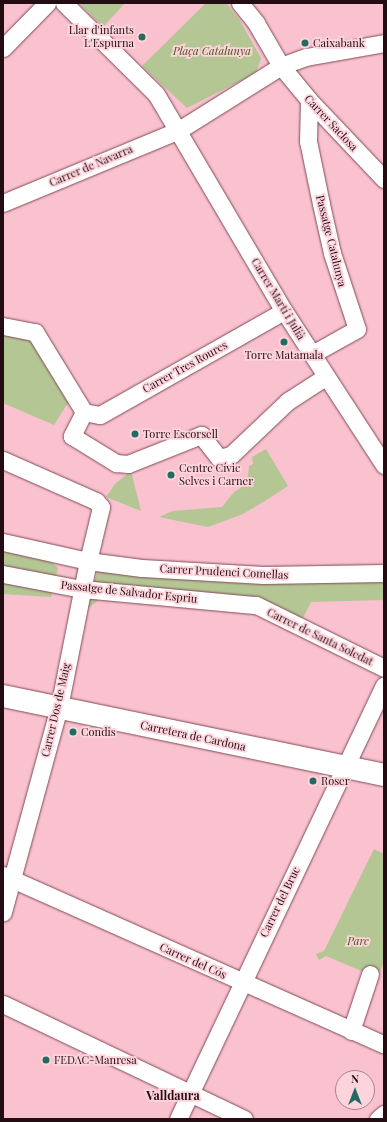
<!DOCTYPE html>
<html>
<head>
<meta charset="utf-8">
<style>
	body { margin:0 }
	#map { position:relative; width:387px; height:1122px; overflow:hidden; background:#f9c2ce; font-family:"Playfair Display",serif }
	div>[style] { position:absolute }
	.green>* { inset:0; background:#b3c693 }
	.roads { filter:drop-shadow(0 0 1px #824856) drop-shadow(0 0 1px #824856) }
	.minor>* { height:17px; margin:-8.5px; padding:0 8.5px; transform-origin:8.5px; border-radius:8.5px; background:#fff }
	.major>* { height:22px; margin:-11px; padding:0 11px; transform-origin:11px; border-radius:11px; background:#fff }
	.dots>* { width:11px; height:11px; translate:-50% -50%; box-sizing:border-box; border:2px solid #fed4dc; border-radius:50% }
	span { translate:-50% -50%; white-space:nowrap; text-align:center; line-height:1.15; -webkit-text-stroke:3.5px #fed4dc; paint-order:stroke }
	.poi-label { font-size:11px; color:#230c12 }
	.right { translate:-100% -50%; text-align:right }
	.left { translate:0 -50%; text-align:left }
	.park-label { font-size:11px; color:#42570d; font-style:italic }
	.street-label { font-size:11px; color:#230c12 }
	.neighbourhood-label { font-size:12px; color:#230c12; font-weight:700 }
	.frame { position:absolute; inset:0; border:4px solid #230c12; pointer-events:none }
	.north { position:absolute; left:335px; top:1070px; width:40px; height:40px; box-sizing:border-box; background:#fed4dc; border:1px solid #a6848b; border-radius:50%; rotate:0deg; font-size:11px; font-weight:700; line-height:16px; text-align:center; color:#230c12 }
	.north::after { content:''; display:block; margin:auto; width:14px; height:18px; background:#226b63; clip-path:polygon(50% 0,100% 100%,50% 72%,0 100%) }
</style>
</head>
<body>
<div id="map">
	<div class="green">
		<i style="clip-path:polygon(79px 3px,125px 3px,103px 27px)"></i>
		<i style="clip-path:polygon(206px 3px,226px 3px,239px 19px,261px 58px,256px 73px,187px 108px,142px 66px)"></i>
		<i style="clip-path:polygon(3px 331px,30px 337px,71px 402px,66px 406px,54px 425px,3px 403px)"></i>
		<i style="clip-path:polygon(266px 449px,288px 486px,268px 499px,243px 514px,208px 527px,159px 517px,173px 511px,222px 507px,234px 492px,241px 488px,241px 480px,248px 476px,249px 466px,253px 464px,252px 457px)"></i>
		<i style="clip-path:polygon(131px 471px,141px 511px,106px 497px,115px 484px)"></i>
		<i style="clip-path:polygon(3px 551px,49px 560px,58px 568px,51px 597px,3px 594px)"></i>
		<i style="clip-path:polygon(98px 570px,384px 581px,384px 600px,311px 602px,296px 632px,254px 610px,100px 599px,88px 608px)"></i>
		<i style="clip-path:polygon(374px 849px,384px 854px,384px 961px,378px 978px,326px 956px,319px 960px,316px 954px,324px 951px)"></i>
	</div>
	<div class="roads">
		<div class="minor">
			<i style="left:64px;top:3px;width:129px;rotate:44.7deg"></i>
			<i style="left:156px;top:94px;width:252px;rotate:59.5deg"></i>
			<i style="left:284px;top:311px;width:184px;rotate:57deg"></i>
			<i style="left:240px;top:3px;width:26px;rotate:51deg"></i>
			<i style="left:256px;top:23px;width:50px;rotate:59.8deg"></i>
			<i style="left:281px;top:66px;width:44px;rotate:50.5deg"></i>
			<i style="left:309px;top:100px;width:109px;rotate:46.5deg"></i>
			<i style="left:3px;top:48px;width:63px;rotate:-45.6deg"></i>
			<i style="left:309px;top:100px;width:41px;rotate:91.4deg"></i>
			<i style="left:308px;top:141px;width:64px;rotate:78.3deg"></i>
			<i style="left:321px;top:204px;width:50px;rotate:77.3deg"></i>
			<i style="left:332px;top:253px;width:80px;rotate:71.8deg"></i>
			<i style="left:357px;top:329px;width:51px;rotate:150.9deg"></i>
			<i style="left:3px;top:203px;width:191px;rotate:-22.5deg"></i>
			<i style="left:179px;top:130px;width:120px;rotate:-32.1deg"></i>
			<i style="left:281px;top:66px;width:27px;rotate:-20deg"></i>
			<i style="left:306px;top:57px;width:79px;rotate:-10.2deg"></i>
			<i style="left:3px;top:326px;width:33px;rotate:11deg"></i>
			<i style="left:35px;top:332px;width:94px;rotate:58.5deg"></i>
			<i style="left:84px;top:412px;width:27px;rotate:117deg"></i>
			<i style="left:72px;top:436px;width:52px;rotate:31.5deg"></i>
			<i style="left:116px;top:463px;width:12px;rotate:5deg"></i>
			<i style="left:128px;top:464px;width:79px;rotate:-21.7deg"></i>
			<i style="left:201px;top:435px;width:29px;rotate:52deg"></i>
			<i style="left:219px;top:458px;width:12px;rotate:-14deg"></i>
			<i style="left:231px;top:455px;width:79px;rotate:-43.5deg"></i>
			<i style="left:288px;top:401px;width:44px;rotate:-33deg"></i>
			<i style="left:84px;top:412px;width:16px;rotate:11deg"></i>
			<i style="left:100px;top:415px;width:211px;rotate:-29.5deg"></i>
			<i style="left:3px;top:460px;width:102px;rotate:23.8deg"></i>
			<i style="left:96px;top:501px;width:8px;rotate:50deg"></i>
			<i style="left:101px;top:507px;width:56px;rotate:103.5deg"></i>
			<i style="left:88px;top:561px;width:149px;rotate:101.2deg"></i>
			<i style="left:59px;top:707px;width:213px;rotate:105.3deg"></i>
			<i style="left:3px;top:542px;width:87px;rotate:12.6deg"></i>
			<i style="left:88px;top:561px;width:54px;rotate:7.4deg"></i>
			<i style="left:142px;top:568px;width:121px;rotate:3.3deg"></i>
			<i style="left:263px;top:575px;width:121px;rotate:-0.9deg"></i>
			<i style="left:3px;top:574px;width:80px;rotate:10.8deg"></i>
			<i style="left:82px;top:589px;width:175px;rotate:5.3deg"></i>
			<i style="left:256px;top:605px;width:143px;rotate:26.2deg"></i>
			<i style="left:3px;top:875px;width:417px;rotate:24deg"></i>
			<i style="left:3px;top:1004px;width:267px;rotate:25.5deg"></i>
			<i style="left:351px;top:1031px;width:60px;rotate:-71.6deg"></i>
			<i style="left:178px;top:1119px;width:480px;rotate:-64.6deg"></i>
			<i style="left:378px;top:1119px;width:8px;rotate:-40deg"></i>
		</div>
		<div class="major">
			<i style="left:3px;top:696px;width:389px;rotate:11.7deg"></i>
		</div>
	</div>
	<div class="dots">
		<i style="left:142px;top:37px;background:#226b63"></i>
		<i style="left:305px;top:43px;background:#226b63"></i>
		<i style="left:284px;top:342px;background:#226b63"></i>
		<i style="left:135px;top:434px;background:#226b63"></i>
		<i style="left:171px;top:475px;background:#226b63"></i>
		<i style="left:73px;top:732px;background:#226b63"></i>
		<i style="left:313px;top:781px;background:#226b63"></i>
		<i style="left:46px;top:1060px;background:#226b63"></i>
	</div>
	<div class="poi-label">
		<span class="right" style="left:134px;top:37px">Llar d'infants<br>L'Espurna</span>
		<span class="left" style="left:313px;top:43px">Caixabank</span>
		<span style="left:284px;top:355px">Torre Matamala</span>
		<span class="left" style="left:143px;top:434px">Torre Escorsell</span>
		<span class="left" style="left:179px;top:475px">Centre Cívic<br>Selves i Carner</span>
		<span class="left" style="left:81px;top:732px">Condis</span>
		<span class="left" style="left:321px;top:781px">Roser</span>
		<span class="left" style="left:54px;top:1060px">FEDAC-Manresa</span>
	</div>
	<div class="park-label">
		<span style="left:212px;top:51px">Plaça Catalunya</span>
		<span style="left:358px;top:941px">Parc</span>
	</div>
	<div class="street-label">
		<span style="left:331px;top:123px;rotate:47deg">Carrer Saclosa</span>
		<span style="left:91px;top:166px;rotate:-23deg">Carrer de Navarra</span>
		<span style="left:331px;top:241px;rotate:76deg">Passatge Catalunya</span>
		<span style="left:278px;top:299px;rotate:59deg">Carrer Martí i Julià</span>
		<span style="left:185px;top:367px;rotate:-29deg">Carrer Tres Roures</span>
		<span style="left:224px;top:572px;rotate:3deg">Carrer Prudenci Comellas</span>
		<span style="left:129px;top:592px;rotate:6deg">Passatge de Salvador Espriu</span>
		<span style="left:320px;top:637px;rotate:26deg">Carrer de Santa Soledat</span>
		<span style="left:56px;top:710px;rotate:-77deg">Carrer Dos de Maig</span>
		<span style="left:193px;top:736px;rotate:12deg">Carretera de Cardona</span>
		<span style="left:280px;top:902px;rotate:-64deg">Carrer del Bruc</span>
		<span style="left:193px;top:961px;rotate:24deg">Carrer del Cós</span>
	</div>
	<div class="neighbourhood-label">
		<span style="left:173px;top:1096px">Valldaura</span>
	</div>
	<div class="frame"></div>
	<div class="north">N</div>
</div>
</body>
</html>
